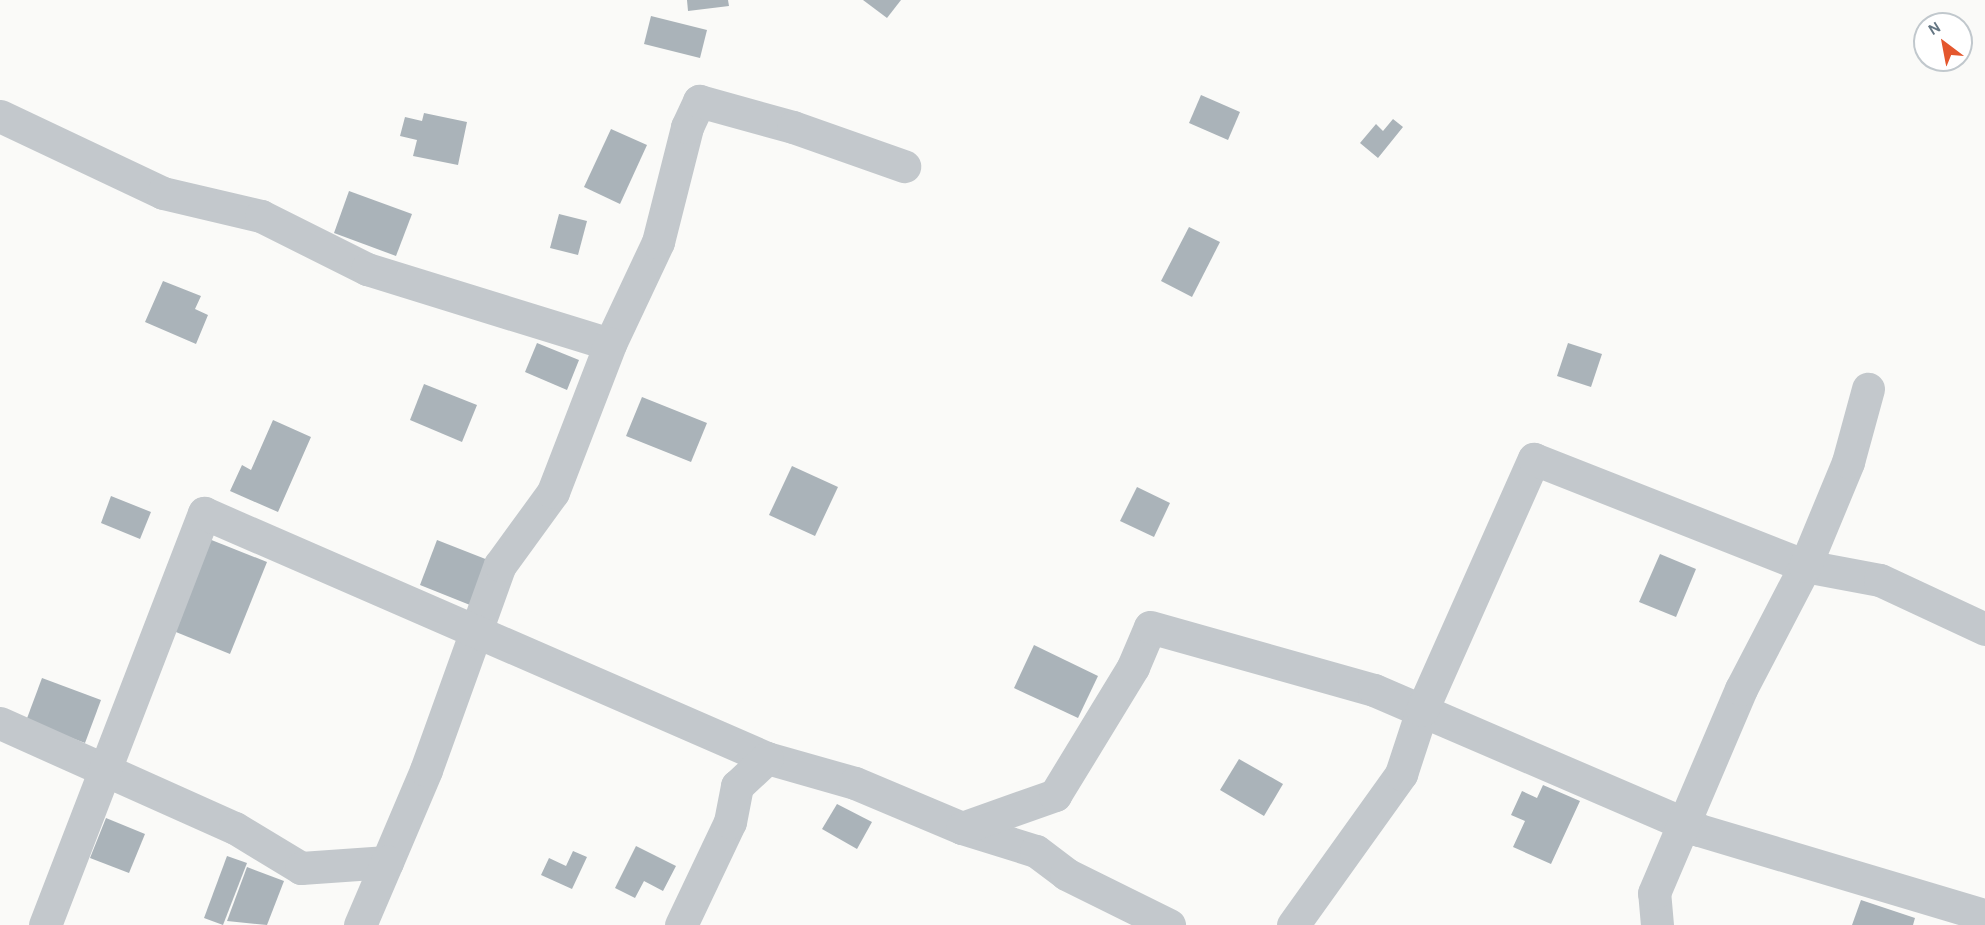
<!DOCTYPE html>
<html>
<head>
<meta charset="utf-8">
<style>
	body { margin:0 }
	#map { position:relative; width:1985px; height:925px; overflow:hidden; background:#fafaf8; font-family:Karla,sans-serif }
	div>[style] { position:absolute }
	.building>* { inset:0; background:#aab3b9 }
	.minor>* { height:33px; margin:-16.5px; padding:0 16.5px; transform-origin:16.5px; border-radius:16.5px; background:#c3c8cc }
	span { translate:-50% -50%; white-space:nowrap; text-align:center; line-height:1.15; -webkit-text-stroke:6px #fff; paint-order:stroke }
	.north { position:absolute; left:1913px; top:12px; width:60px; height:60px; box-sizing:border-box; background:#fff; border:2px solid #c1c8cd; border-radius:50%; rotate:328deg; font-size:16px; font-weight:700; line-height:24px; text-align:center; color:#657683 }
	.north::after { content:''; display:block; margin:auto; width:21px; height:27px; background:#e4572e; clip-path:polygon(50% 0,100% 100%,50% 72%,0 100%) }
</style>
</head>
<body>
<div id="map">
	<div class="building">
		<i style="clip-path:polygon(687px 0,728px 0,729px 6px,688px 11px)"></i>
		<i style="clip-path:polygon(863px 0,901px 0,887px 18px)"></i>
		<i style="clip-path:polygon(651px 16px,707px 30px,700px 58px,644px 44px)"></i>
		<i style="clip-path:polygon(1201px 95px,1240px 112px,1228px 140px,1189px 123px)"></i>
		<i style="clip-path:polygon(424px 113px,467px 122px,458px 165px,413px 156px,417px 140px,400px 136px,405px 117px,422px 121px)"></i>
		<i style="clip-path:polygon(1393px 119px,1403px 127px,1378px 158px,1360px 143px,1376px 124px,1383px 131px)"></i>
		<i style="clip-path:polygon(611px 129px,647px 145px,620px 204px,584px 187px)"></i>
		<i style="clip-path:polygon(349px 191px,412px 214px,396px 256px,334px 233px)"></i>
		<i style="clip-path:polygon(559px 214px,587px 221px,578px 255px,550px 248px)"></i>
		<i style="clip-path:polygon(1189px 227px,1220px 242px,1192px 297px,1161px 281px)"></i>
		<i style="clip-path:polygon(163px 281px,201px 296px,195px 309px,208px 315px,196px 344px,145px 322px)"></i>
		<i style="clip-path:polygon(537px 343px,579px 360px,567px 390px,525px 372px)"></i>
		<i style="clip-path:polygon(1568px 343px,1602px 354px,1591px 387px,1557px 376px)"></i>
		<i style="clip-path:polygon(424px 384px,477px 405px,462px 442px,410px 420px)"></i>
		<i style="clip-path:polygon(642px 397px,707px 423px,691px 462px,626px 436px)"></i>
		<i style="clip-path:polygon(273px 420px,311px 437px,278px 512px,230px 491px,242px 465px,251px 470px)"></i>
		<i style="clip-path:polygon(792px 466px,838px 487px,815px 536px,769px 515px)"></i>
		<i style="clip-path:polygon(1137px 487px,1170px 503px,1154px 537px,1120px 521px)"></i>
		<i style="clip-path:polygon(111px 496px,151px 512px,140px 539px,101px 523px)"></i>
		<i style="clip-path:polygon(209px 539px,267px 562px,230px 654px,171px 630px)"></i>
		<i style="clip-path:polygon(437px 540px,488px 560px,470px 605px,420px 585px)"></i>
		<i style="clip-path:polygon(1660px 554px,1696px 569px,1676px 617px,1639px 602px)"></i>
		<i style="clip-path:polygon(1034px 645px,1098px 676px,1078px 718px,1014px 688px)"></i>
		<i style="clip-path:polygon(42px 678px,101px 700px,85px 743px,26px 721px)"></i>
		<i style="clip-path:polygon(1239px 759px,1283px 784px,1264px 816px,1220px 790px)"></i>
		<i style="clip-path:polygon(1543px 785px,1580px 801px,1551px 864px,1513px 847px,1525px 821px,1511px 815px,1522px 791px,1537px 798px)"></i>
		<i style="clip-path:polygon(837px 804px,872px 822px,857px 849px,822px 829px)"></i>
		<i style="clip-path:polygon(106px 818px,145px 834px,129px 873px,90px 858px)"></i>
		<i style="clip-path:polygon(636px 846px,676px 866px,663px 891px,644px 881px,635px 898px,615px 888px)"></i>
		<i style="clip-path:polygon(573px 851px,587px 857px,572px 889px,541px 875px,549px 858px,566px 866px)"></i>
		<i style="clip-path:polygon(227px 856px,247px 863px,223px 925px,204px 918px)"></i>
		<i style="clip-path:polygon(247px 867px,284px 881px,267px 925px,227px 921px)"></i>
		<i style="clip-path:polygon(1861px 900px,1915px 918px,1913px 925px,1852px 925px)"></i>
	</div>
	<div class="minor">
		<i style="left:0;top:116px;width:180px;rotate:25.3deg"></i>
		<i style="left:163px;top:193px;width:101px;rotate:13.2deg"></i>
		<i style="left:261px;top:216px;width:119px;rotate:26.6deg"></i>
		<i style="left:367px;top:269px;width:254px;rotate:17.2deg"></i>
		<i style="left:610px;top:344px;width:113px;rotate:-64.8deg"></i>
		<i style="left:658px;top:242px;width:119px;rotate:-75.8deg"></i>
		<i style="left:687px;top:127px;width:29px;rotate:-65deg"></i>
		<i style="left:699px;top:101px;width:98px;rotate:15.5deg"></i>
		<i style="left:793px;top:127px;width:118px;rotate:19.4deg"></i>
		<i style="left:0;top:723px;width:257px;rotate:24.1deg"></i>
		<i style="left:235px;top:828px;width:77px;rotate:31.2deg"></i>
		<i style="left:301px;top:868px;width:86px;rotate:-4deg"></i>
		<i style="left:387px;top:862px;width:100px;rotate:-67deg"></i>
		<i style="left:426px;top:770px;width:218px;rotate:-70.2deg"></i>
		<i style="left:500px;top:565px;width:90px;rotate:-54deg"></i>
		<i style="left:553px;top:492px;width:159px;rotate:-68.9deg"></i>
		<i style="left:962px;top:828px;width:77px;rotate:17.3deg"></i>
		<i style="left:1036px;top:851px;width:38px;rotate:37deg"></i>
		<i style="left:1066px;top:874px;width:115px;rotate:26.3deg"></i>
		<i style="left:45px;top:925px;width:442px;rotate:-68.9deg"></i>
		<i style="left:204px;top:513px;width:614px;rotate:23.52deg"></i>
		<i style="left:767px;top:758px;width:91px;rotate:15.9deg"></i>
		<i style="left:855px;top:783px;width:116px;rotate:22.8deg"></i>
		<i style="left:962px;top:828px;width:99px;rotate:-19.5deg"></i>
		<i style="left:1055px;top:795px;width:150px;rotate:-58.6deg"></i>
		<i style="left:1133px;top:667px;width:43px;rotate:-67deg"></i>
		<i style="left:1150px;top:627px;width:233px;rotate:15.7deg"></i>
		<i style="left:1374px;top:690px;width:354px;rotate:23.3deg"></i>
		<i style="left:1699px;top:830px;width:298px;rotate:16.6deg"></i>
		<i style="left:360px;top:925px;width:69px;rotate:-66.8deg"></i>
		<i style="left:681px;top:925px;width:114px;rotate:-64.6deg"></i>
		<i style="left:730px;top:822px;width:37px;rotate:-79deg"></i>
		<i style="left:737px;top:786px;width:41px;rotate:-43deg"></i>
		<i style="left:1293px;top:925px;width:186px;rotate:-54.4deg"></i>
		<i style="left:1401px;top:774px;width:67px;rotate:-71.8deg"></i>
		<i style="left:1422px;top:710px;width:275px;rotate:-66deg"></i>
		<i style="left:1534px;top:459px;width:291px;rotate:21.5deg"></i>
		<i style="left:1805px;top:566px;width:76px;rotate:10.6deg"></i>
		<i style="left:1880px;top:580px;width:116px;rotate:25deg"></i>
		<i style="left:1657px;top:925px;width:32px;rotate:-95deg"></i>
		<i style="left:1654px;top:893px;width:222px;rotate:-66.9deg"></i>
		<i style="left:1741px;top:689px;width:139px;rotate:-62.5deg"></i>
		<i style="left:1805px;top:566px;width:113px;rotate:-67.5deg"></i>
		<i style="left:1848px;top:462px;width:76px;rotate:-74.7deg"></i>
	</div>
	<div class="north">N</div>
</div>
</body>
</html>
